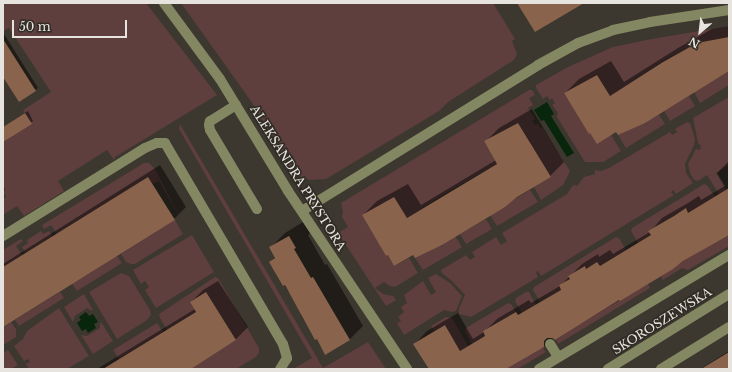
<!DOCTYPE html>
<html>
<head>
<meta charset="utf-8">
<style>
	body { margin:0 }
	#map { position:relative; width:732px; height:372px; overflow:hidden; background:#3c372f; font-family:"Libre Baskerville",serif }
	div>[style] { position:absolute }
	.green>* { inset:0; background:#5f3e3e }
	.water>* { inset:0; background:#08260b }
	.shadow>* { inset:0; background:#0007 }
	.building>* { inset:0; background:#8a634d }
	.minor>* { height:10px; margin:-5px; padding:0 5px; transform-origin:5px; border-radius:5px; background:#838862 }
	span { translate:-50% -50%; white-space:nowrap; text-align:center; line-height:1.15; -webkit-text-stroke:3.5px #312d25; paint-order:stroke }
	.street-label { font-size:12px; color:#e7e4df }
	.frame { position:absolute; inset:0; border:4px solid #e7e4df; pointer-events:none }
	.north { position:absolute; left:680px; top:12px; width:40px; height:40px; -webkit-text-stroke:3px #312d25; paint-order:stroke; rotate:208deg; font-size:11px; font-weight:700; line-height:16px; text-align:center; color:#e7e4df }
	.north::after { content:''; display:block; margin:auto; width:14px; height:18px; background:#e7e4df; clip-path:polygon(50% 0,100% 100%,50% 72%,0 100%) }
	.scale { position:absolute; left:12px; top:20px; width:115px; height:18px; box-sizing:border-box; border:2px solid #e7e4df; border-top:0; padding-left:5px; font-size:12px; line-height:14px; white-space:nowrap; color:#e7e4df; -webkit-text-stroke:3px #312d25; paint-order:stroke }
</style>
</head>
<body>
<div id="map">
	<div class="green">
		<i style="clip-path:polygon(3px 3px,146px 3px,217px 95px,115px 157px,114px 160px,107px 150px,58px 181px,64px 191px,24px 216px,17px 206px,3px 215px,3px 199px,6px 197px,3px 192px,3px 142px,31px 124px,23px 110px,51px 92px,9px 28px,3px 31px)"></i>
		<i style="clip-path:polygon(181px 3px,493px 3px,515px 39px,512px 41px,517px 54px,514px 60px,448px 102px,439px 111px,326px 179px,310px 180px,301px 177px,288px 165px,253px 104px)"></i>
		<i style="clip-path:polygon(729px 26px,729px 40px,727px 38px,694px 45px,666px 59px,610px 96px,597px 75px,564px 93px,589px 133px,611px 135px,621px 151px,603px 162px,585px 162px,557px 117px,558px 113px,552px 105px,555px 103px,552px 98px,550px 100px,547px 96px,543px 99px,536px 88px,536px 85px,568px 67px,613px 47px,646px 40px)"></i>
		<i style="clip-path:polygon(729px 71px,729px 85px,700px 103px,694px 92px)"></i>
		<i style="clip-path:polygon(529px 90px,532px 90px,535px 95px,529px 98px,533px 105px,528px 108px,535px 119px,532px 121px,535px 125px,538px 124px,540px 128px,542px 127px,570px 171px,563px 185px,541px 200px,534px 187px,551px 177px,530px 145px,531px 143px,518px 123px,484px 141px,497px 164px,439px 197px,407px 218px,383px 203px,371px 210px,371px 211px,362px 215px,386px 256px,388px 255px,394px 266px,409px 258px,418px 273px,395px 287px,390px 286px,384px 282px,375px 288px,383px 294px,393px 296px,396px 300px,386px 306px,338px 233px,348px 227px,342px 217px,343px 211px,341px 203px)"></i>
		<i style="clip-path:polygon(689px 96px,695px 106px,670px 121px,664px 111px)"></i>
		<i style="clip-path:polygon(729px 97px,729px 165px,716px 173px,726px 190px,719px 194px,707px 175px,698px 181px,694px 180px,690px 173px,688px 164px,696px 149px,700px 150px,701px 146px,698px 143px,693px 118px)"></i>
		<i style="clip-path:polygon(658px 113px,665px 124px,626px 148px,618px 135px,644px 122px,647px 125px,645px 121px)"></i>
		<i style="clip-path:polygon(687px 122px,690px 123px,695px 139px,694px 145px,685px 164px,686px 173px,693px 183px,676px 194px,673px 190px,671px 192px,674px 195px,541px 276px,538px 271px,536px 272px,538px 277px,471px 317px,459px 314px,459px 308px,465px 295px,453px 282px,442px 273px,441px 270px,466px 255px,470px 260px,475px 257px,472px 252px,496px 237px,501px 245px,507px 241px,502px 233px,567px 194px,573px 185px,577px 186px,584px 177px,595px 174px,595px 170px,601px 171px,609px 168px,670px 132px,672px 135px,677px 132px,675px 129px)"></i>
		<i style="clip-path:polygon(180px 124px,323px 368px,368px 342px,386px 369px,293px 369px,312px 358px,179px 129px)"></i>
		<i style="clip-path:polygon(144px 163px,149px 163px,155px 169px,180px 217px,159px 181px,153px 184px,148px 177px,57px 234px,51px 225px,44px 229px,42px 225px)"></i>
		<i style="clip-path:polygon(704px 184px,707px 185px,715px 197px,688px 213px,686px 209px,674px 216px,648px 231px,651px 235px,638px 243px,631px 231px,632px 228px)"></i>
		<i style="clip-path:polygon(530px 190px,538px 202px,497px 226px,490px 215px,504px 207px,506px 210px,504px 206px)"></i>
		<i style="clip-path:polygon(486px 219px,492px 229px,466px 244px,460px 234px)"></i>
		<i style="clip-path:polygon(175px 220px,183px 234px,135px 264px,131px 264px,126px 262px,121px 254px)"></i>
		<i style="clip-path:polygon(41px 231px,43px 234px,49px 231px,52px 236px,26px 253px,22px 247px,28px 243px,27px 240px)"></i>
		<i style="clip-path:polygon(192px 235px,214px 272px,156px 308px,145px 290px,149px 287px,145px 281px,141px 284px,133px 270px)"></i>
		<i style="clip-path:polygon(729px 235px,729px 246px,688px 270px,682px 268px,663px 280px,661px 276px,683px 261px,683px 260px)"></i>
		<i style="clip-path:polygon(455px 236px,462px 247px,423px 270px,415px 258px,441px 245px,443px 248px,442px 244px)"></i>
		<i style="clip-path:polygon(616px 237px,619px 238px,626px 250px,600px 266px,597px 262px,586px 269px,585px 266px,568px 276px,570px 279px,559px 285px,561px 290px,540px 302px,533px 290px,534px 287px)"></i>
		<i style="clip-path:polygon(21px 239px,23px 241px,16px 246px,22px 255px,3px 267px,3px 250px)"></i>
		<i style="clip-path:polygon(117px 256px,122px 263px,77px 291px,72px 284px)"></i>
		<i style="clip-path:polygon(121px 273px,129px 276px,150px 310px,151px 315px,147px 320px,117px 339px,89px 292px)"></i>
		<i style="clip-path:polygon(436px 274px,450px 283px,462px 296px,456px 311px,453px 312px,444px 310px,404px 335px,397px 323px,401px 321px,398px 317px,404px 312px,401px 307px,407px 303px,404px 295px,423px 281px,431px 295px,436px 292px,428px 278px)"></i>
		<i style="clip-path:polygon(215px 277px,218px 278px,259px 348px,259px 353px,256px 357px,236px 369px,191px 369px,236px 340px,206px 292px,190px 302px,196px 312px,167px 330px,160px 318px,159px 314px)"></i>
		<i style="clip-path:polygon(648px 284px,650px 288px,558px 344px,556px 340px,582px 322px)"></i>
		<i style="clip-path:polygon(60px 292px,64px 298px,19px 326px,15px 320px)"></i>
		<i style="clip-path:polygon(526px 292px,529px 292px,536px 305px,522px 313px,515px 301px,516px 298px)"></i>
		<i style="clip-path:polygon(84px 294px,93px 310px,92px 311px,87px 308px,75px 316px,73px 322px,64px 307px)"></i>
		<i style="clip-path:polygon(508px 303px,511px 304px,516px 312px,483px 331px,485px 336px,472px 344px,465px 331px,466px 328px)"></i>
		<i style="clip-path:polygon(59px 308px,89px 356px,67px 369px,29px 369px,26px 364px,30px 362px,28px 359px,24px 361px,14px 346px,23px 339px,27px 331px)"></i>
		<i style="clip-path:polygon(446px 317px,452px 318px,469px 348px,461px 352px,445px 325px,434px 331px,431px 326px)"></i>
		<i style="clip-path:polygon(11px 322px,16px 329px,16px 337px,3px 345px,3px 327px)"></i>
		<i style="clip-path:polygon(101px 322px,113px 341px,93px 354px,81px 335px,87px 336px,100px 328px,100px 324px)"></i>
		<i style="clip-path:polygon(157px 323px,163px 332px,119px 359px,113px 350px)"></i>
		<i style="clip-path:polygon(542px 347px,546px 352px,521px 367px,515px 369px,507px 368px)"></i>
		<i style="clip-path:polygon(8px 350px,18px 365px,11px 369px,3px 369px,3px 353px)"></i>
	</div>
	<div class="water">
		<i style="clip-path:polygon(547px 102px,554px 114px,551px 116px,574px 153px,567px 157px,544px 120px,541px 121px,534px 110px)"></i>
		<i style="clip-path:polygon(86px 312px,89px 316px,93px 314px,98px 322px,94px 324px,96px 328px,88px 333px,86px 329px,82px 331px,77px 323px,81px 320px,79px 317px)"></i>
	</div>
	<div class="shadow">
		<i style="clip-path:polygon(729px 26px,729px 69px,631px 129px,565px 93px,579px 79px,611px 61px,624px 82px,678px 48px,712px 29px)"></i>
		<i style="clip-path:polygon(4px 34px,38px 88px,19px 101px,3px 75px)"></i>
		<i style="clip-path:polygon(532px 109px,564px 162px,550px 176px,428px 251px,363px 215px,377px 201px,408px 184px,421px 205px,496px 160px,485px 142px,499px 128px)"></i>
		<i style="clip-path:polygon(28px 111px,33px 121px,3px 141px,3px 127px)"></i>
		<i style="clip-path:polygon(729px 161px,729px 233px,556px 339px,553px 337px,544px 346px,505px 369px,430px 369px,415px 344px,427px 331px,458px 313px,473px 339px,484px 332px,497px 319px,529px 300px,531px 303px,560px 286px,582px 264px,598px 254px,599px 257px,610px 250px,613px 254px,650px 232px,662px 218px,688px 203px,699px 196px,701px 200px,725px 186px,717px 173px)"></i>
		<i style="clip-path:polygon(160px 165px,186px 207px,174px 219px,3px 326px,3px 264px)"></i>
		<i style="clip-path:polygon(3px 184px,5px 190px,3px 192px)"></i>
		<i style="clip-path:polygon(303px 222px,310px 233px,308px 235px,325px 265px,327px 264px,363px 326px,349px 340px,315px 339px,301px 315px,302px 313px,270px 262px,276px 256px,271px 247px,285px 233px)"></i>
		<i style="clip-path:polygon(218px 281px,248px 327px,236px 339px,189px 369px,97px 369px,195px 309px,191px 302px,203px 290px)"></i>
		<i style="clip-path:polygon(729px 351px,729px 369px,700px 369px)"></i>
	</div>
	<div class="building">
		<i style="clip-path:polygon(517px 3px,584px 3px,535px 32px)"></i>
		<i style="clip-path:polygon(729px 37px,729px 71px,645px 123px,618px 135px,616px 132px,597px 144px,590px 133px,589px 134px,564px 93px,597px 75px,610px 96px,663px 62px,697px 43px)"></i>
		<i style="clip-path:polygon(3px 39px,36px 91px,19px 102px,3px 77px)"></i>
		<i style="clip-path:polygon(25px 113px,32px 124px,3px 142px,3px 127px)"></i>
		<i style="clip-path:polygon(518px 123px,551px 177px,517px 197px,505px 207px,442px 245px,415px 258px,413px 255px,394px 266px,388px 255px,386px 256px,362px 215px,394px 197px,407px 218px,497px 164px,484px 141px)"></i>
		<i style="clip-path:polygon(148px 177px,175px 220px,3px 327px,3px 267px)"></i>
		<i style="clip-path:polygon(729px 188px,729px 235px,683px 261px,673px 269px,620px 301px,619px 300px,555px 340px,553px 338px,547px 338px,544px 341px,544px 347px,506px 369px,429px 369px,413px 344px,445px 325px,460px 351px,485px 336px,483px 331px,516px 312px,518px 315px,561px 290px,559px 285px,570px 279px,568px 276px,585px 266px,586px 269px,597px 262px,600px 266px,651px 235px,648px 231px,674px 216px,686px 208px,688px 213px)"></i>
		<i style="clip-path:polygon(289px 236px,296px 248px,294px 249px,311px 278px,313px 277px,350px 340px,325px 355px,317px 339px,315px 340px,285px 285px,283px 286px,269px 262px,275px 258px,269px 247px)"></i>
		<i style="clip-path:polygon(206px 292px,236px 340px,191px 369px,103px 369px,196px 312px,190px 302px)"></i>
		<i style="clip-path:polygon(729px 352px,729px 369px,701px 369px)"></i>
	</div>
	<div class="minor">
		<i style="left:164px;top:3px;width:94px;rotate:53.6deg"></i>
		<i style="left:220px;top:79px;width:131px;rotate:58.7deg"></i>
		<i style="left:288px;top:191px;width:214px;rotate:56.2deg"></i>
		<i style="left:236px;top:105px;width:31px;rotate:148deg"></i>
		<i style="left:210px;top:121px;width:4px;rotate:104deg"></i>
		<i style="left:209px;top:125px;width:5px;rotate:79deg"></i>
		<i style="left:210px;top:130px;width:92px;rotate:59.3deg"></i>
		<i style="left:302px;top:211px;width:278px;rotate:-31.7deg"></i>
		<i style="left:538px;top:65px;width:46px;rotate:-28.8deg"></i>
		<i style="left:578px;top:43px;width:37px;rotate:-20deg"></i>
		<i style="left:613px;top:30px;width:38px;rotate:-12deg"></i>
		<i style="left:650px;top:22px;width:80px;rotate:-8.6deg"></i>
		<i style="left:3px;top:236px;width:167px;rotate:-31.8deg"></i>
		<i style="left:145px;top:148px;width:13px;rotate:-23deg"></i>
		<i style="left:157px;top:143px;width:8px"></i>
		<i style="left:165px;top:143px;width:233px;rotate:59.6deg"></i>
		<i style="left:283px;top:344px;width:15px;rotate:74deg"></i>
		<i style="left:287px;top:358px;width:13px;rotate:122deg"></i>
		<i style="left:550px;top:344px;width:15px;rotate:58deg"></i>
		<i style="left:539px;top:369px;width:222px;rotate:-31deg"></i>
		<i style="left:608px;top:369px;width:142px;rotate:-31.8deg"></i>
		<i style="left:661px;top:369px;width:80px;rotate:-31.7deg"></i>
	</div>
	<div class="street-label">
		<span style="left:298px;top:178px;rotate:58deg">ALEKSANDRA PRYSTORA</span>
		<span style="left:662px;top:321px;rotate:-32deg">SKOROSZEWSKA</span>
	</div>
	<div class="frame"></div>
	<div class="north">N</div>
	<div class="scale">50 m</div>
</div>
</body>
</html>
